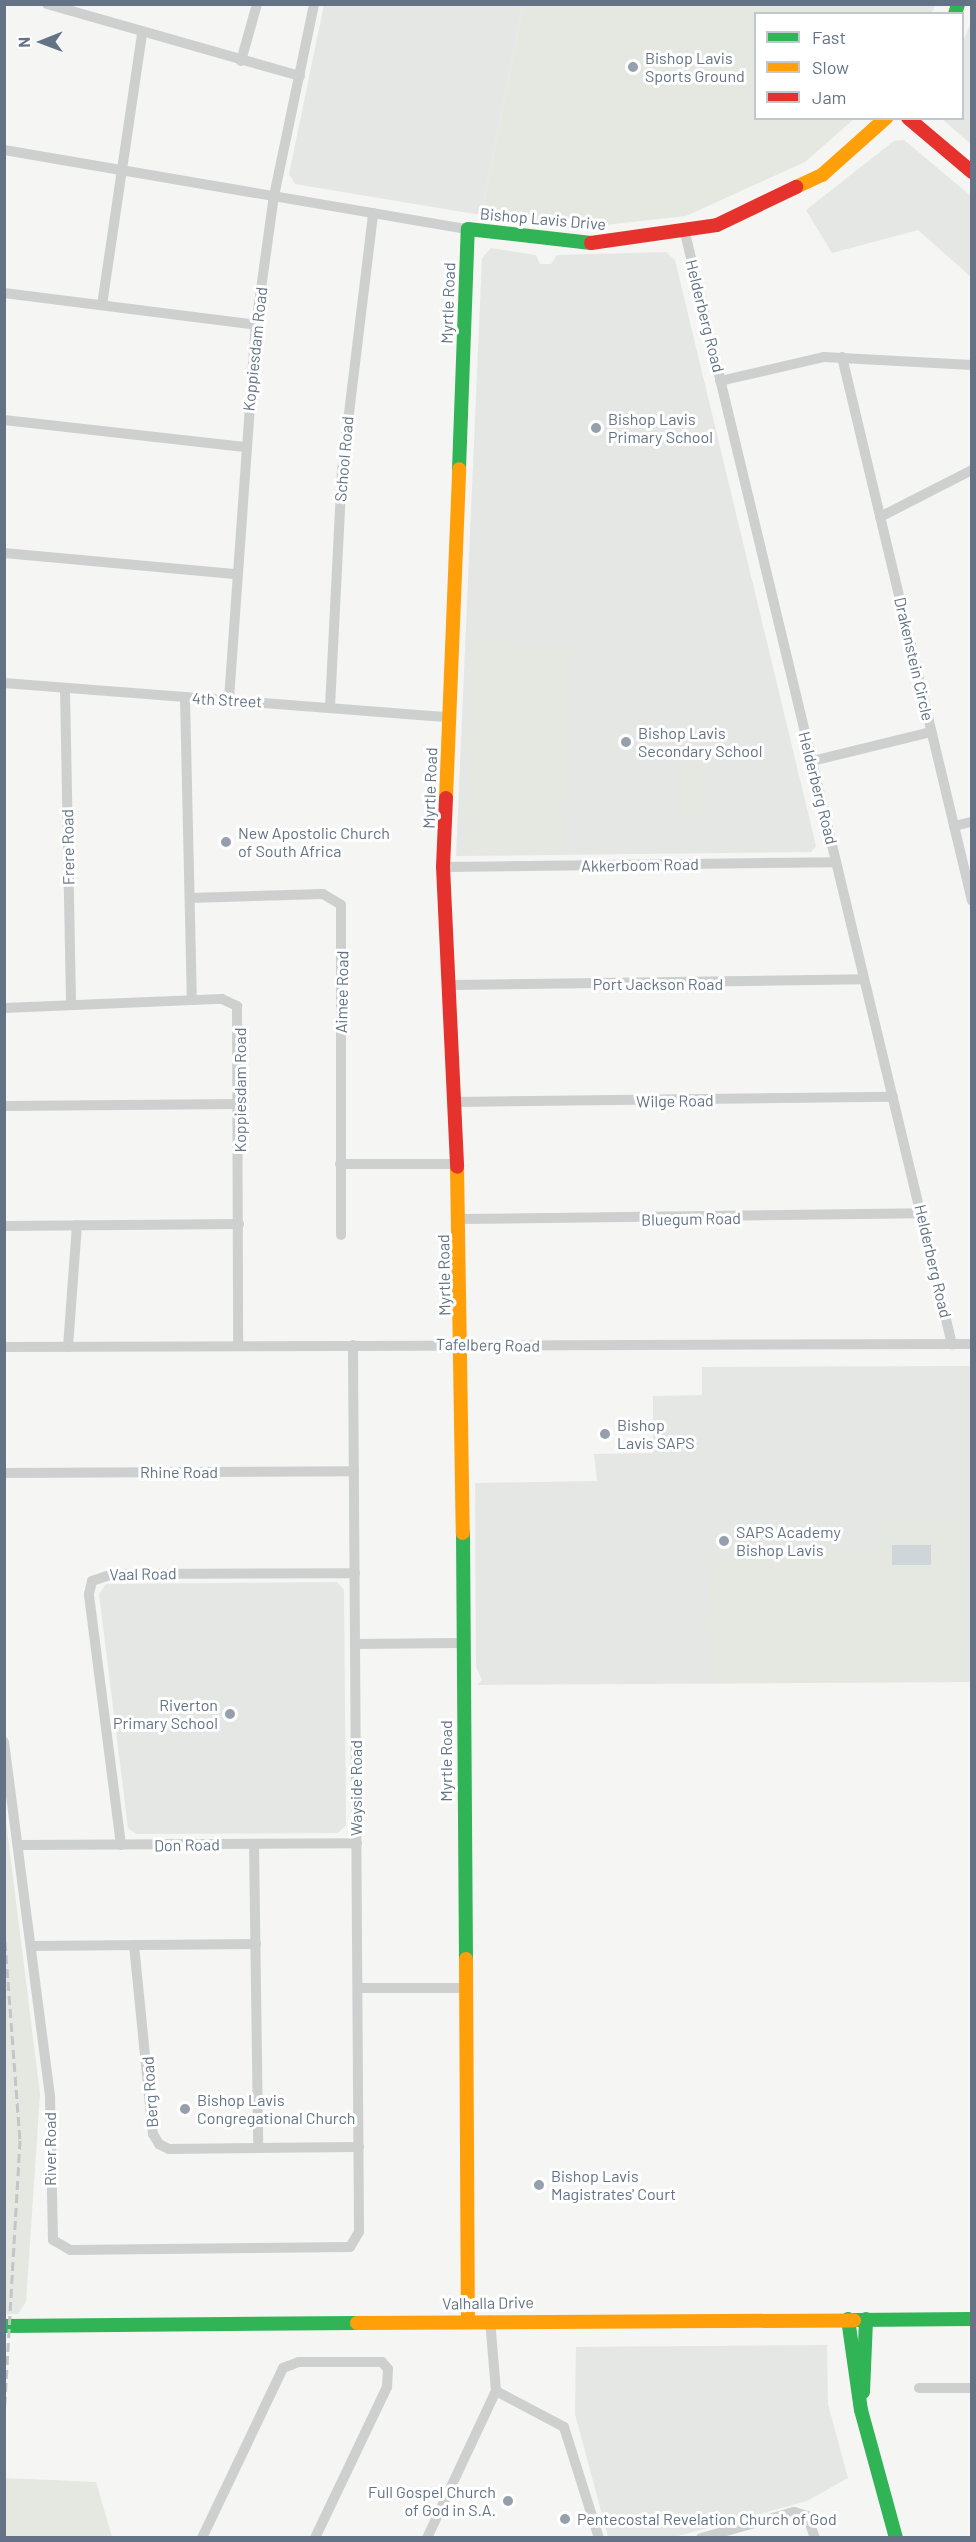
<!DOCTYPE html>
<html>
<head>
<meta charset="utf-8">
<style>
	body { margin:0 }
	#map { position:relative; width:976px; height:2542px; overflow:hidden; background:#f5f5f3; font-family:Barlow,sans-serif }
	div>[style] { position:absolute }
	.built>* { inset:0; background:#e5e7e5 }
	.green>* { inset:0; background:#e4e8e1 }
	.water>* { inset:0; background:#ced6d9 }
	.street>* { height:10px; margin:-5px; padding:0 5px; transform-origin:5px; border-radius:5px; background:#ced0d0 }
	.fast>* { height:14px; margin:-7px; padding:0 7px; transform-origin:7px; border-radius:7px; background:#30b455 }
	.slow>* { height:14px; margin:-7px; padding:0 7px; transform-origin:7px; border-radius:7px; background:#ff9f0a }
	.jam>* { height:14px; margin:-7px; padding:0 7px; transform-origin:7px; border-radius:7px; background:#e5322d }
	.rail>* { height:3px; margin-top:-1.5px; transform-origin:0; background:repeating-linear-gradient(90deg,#c4c5c6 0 9px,transparent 0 13.5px) }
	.dots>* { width:16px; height:16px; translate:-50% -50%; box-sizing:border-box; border:3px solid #fff; border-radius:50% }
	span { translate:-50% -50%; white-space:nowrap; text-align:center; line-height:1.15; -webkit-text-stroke:6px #fff; paint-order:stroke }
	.poi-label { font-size:16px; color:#637385 }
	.left { translate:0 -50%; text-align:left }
	.right { translate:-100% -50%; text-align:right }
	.street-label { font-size:16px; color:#637385 }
	.frame { position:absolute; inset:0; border:6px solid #637385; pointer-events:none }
	.legend { position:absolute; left:754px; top:12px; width:210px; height:108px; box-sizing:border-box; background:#fff; border:2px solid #c1c7ce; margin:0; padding:8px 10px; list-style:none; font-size:18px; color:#637385 }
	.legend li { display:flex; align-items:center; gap:12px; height:30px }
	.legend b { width:30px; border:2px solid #c1c7ce }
	.north { position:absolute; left:12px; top:12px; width:60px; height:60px; -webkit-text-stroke:4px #fff; paint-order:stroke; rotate:269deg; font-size:16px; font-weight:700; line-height:24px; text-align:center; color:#637385 }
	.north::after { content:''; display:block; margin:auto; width:21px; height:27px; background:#637385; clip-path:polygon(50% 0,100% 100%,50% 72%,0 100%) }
</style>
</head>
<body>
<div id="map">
	<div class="built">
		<i style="clip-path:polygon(324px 5px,523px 5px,481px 215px,295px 184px,289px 174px)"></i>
		<i style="clip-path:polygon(971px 23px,971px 144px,942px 119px,962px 118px,963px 41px)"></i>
		<i style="clip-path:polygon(904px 140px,971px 196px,971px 277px,918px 230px,832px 253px,806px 210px,894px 141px)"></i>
		<i style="clip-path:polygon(491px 248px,536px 255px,540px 264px,551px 264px,557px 255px,666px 252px,675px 260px,816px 846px,811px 852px,456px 856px,482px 258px)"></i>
		<i style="clip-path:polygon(971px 1366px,971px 1682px,477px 1685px,482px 1680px,476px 1667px,475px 1483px,597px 1481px,594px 1454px,653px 1453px,653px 1396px,702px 1395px,702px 1367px)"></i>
		<i style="clip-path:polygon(337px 1582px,344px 1590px,346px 1825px,338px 1833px,136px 1834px,128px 1828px,99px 1594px,106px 1584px)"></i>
		<i style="clip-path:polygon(827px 2345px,828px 2404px,848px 2478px,807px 2501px,674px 2537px,608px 2537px,575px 2414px,576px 2347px)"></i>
	</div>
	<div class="green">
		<i style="clip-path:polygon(523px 5px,523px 4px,935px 5px,932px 13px,756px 14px,756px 118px,854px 119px,805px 162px,686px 216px,568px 229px,481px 215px)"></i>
		<i style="clip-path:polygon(473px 642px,570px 645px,562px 853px,465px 849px)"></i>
		<i style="clip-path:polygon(703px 764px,703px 813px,679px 814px,678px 765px)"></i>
		<i style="clip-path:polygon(964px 1515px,965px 1682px,712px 1683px,706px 1555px,879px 1553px,880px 1518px)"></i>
		<i style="clip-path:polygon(5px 1813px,40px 2094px,26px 2302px,18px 2314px,5px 2314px)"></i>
		<i style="clip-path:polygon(5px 2478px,96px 2482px,112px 2537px,5px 2537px)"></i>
	</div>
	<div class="water">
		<i style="clip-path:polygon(892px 1545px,931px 1545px,931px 1565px,892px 1565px)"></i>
	</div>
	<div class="street">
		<i style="left:47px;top:4px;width:263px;rotate:15.9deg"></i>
		<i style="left:241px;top:61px;width:59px;rotate:-74.3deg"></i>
		<i style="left:4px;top:150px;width:471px;rotate:9.7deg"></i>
		<i style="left:685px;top:233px;width:1143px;rotate:76.49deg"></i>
		<i style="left:4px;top:293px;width:254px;rotate:7.2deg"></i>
		<i style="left:102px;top:305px;width:274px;rotate:-81.6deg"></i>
		<i style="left:842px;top:357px;width:559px;rotate:76.56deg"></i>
		<i style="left:720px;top:381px;width:107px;rotate:-13deg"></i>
		<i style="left:824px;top:357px;width:148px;rotate:3.1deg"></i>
		<i style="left:4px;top:420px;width:242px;rotate:6.4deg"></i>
		<i style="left:880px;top:517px;width:103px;rotate:-27.1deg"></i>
		<i style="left:4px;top:553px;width:234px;rotate:5.2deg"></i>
		<i style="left:4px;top:683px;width:445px;rotate:4.4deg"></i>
		<i style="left:65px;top:689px;width:316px;rotate:88.9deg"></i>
		<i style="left:185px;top:697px;width:303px;rotate:88.7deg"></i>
		<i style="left:229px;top:699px;width:375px;rotate:-85.9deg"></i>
		<i style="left:256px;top:325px;width:130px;rotate:-82.1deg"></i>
		<i style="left:274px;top:196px;width:196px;rotate:-78.2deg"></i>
		<i style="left:330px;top:707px;width:236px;rotate:-87.1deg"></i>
		<i style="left:342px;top:471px;width:260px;rotate:-83.1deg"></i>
		<i style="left:812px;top:761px;width:122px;rotate:-13.7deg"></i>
		<i style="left:954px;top:826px;width:18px;rotate:-13deg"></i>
		<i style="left:443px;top:867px;width:393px;rotate:-0.7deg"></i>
		<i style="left:190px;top:898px;width:133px;rotate:-1.7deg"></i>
		<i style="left:323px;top:894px;width:21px;rotate:31deg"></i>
		<i style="left:341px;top:905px;width:330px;rotate:90deg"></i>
		<i style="left:451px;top:985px;width:413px;rotate:-0.8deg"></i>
		<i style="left:4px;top:1008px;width:218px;rotate:-2.4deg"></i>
		<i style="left:222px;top:999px;width:17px;rotate:25deg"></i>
		<i style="left:237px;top:1006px;width:339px;rotate:89.8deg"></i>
		<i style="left:456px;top:1102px;width:437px;rotate:-0.7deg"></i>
		<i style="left:4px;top:1106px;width:236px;rotate:-0.5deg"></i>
		<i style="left:340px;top:1164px;width:118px"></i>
		<i style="left:460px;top:1219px;width:461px;rotate:-0.7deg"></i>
		<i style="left:4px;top:1226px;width:235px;rotate:-0.5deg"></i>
		<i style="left:4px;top:1347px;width:968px;rotate:-0.18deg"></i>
		<i style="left:68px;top:1347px;width:122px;rotate:-85.8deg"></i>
		<i style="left:4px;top:1473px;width:350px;rotate:-0.3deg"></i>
		<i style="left:355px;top:1644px;width:107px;rotate:-0.5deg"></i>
		<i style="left:4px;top:1742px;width:358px;rotate:82.6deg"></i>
		<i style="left:50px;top:2097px;width:143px;rotate:88.8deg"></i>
		<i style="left:53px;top:2240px;width:20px;rotate:30deg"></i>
		<i style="left:70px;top:2250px;width:280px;rotate:-0.6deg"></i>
		<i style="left:350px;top:2247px;width:17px;rotate:-59deg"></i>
		<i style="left:359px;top:2232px;width:887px;rotate:-90.39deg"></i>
		<i style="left:254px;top:1844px;width:303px;rotate:89.2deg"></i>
		<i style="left:18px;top:1845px;width:339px;rotate:-0.3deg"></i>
		<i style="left:121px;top:1845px;width:253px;rotate:-97.3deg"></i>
		<i style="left:89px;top:1594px;width:13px;rotate:-77deg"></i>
		<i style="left:92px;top:1581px;width:21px;rotate:-19deg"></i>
		<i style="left:112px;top:1574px;width:243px;rotate:-0.2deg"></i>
		<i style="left:134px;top:1945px;width:190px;rotate:84.3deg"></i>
		<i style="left:153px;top:2134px;width:12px;rotate:59deg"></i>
		<i style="left:159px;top:2144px;width:11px;rotate:27deg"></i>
		<i style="left:169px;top:2149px;width:190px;rotate:-0.6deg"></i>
		<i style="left:31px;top:1946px;width:225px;rotate:-0.5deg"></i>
		<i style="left:358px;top:1988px;width:106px"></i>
		<i style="left:919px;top:2388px;width:53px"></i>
		<i style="left:496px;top:2391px;width:77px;rotate:27.9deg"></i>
		<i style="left:564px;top:2427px;width:116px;rotate:72.5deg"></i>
		<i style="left:202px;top:2538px;width:188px;rotate:-64.5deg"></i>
		<i style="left:283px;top:2368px;width:17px;rotate:-21deg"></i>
		<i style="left:299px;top:2362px;width:83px"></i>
		<i style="left:382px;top:2362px;width:9px;rotate:49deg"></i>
		<i style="left:388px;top:2369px;width:18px;rotate:93deg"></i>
		<i style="left:387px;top:2387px;width:167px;rotate:115.5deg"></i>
		<i style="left:427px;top:2538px;width:162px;rotate:-64.9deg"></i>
		<i style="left:496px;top:2391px;width:71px;rotate:-94.8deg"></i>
		<i style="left:701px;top:2538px;width:97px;rotate:-15.6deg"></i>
		<i style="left:794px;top:2512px;width:14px;rotate:17deg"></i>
		<i style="left:807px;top:2516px;width:23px;rotate:70deg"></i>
	</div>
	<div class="fast">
		<i style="left:955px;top:14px;width:10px;rotate:-73deg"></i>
		<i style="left:459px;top:469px;width:240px;rotate:-87.9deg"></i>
		<i style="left:468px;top:229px;width:124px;rotate:6.5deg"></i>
		<i style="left:463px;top:1533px;width:426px;rotate:89.6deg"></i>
		<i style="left:848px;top:2319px;width:92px;rotate:81.9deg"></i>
		<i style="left:861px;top:2410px;width:133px;rotate:74.7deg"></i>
		<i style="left:854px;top:2320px;width:118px;rotate:-0.5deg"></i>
		<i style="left:4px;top:2326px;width:353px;rotate:-0.5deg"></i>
		<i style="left:863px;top:2392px;width:73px;rotate:-87.6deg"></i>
	</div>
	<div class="slow">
		<i style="left:796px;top:187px;width:29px;rotate:-25deg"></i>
		<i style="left:822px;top:175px;width:86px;rotate:-41.7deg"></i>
		<i style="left:446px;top:798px;width:329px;rotate:-87.7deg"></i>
		<i style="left:457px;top:1167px;width:366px;rotate:89.1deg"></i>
		<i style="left:466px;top:1959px;width:362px;rotate:89.7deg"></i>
		<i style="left:357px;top:2323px;width:497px;rotate:-0.3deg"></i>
	</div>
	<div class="jam">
		<i style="left:908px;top:118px;width:84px;rotate:40.2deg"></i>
		<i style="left:591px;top:243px;width:127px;rotate:-8.1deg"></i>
		<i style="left:717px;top:225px;width:88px;rotate:-25.7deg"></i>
		<i style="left:446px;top:798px;width:69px;rotate:92.5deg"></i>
		<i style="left:443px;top:867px;width:300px;rotate:87.3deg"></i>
	</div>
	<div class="rail">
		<i style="left:4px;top:1928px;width:213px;rotate:85.7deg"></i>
		<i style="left:20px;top:2140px;width:278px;rotate:93.3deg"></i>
	</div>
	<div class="dots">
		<i style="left:633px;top:67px;background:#96a0ac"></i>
		<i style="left:596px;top:428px;background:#96a0ac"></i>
		<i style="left:626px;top:742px;background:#96a0ac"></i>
		<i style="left:226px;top:842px;background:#96a0ac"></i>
		<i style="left:605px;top:1434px;background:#96a0ac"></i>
		<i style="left:724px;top:1541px;background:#96a0ac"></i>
		<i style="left:230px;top:1714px;background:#96a0ac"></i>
		<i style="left:185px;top:2109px;background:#96a0ac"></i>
		<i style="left:539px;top:2185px;background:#96a0ac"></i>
		<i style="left:508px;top:2501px;background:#96a0ac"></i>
		<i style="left:565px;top:2519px;background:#96a0ac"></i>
	</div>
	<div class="poi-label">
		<span class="left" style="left:645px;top:67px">Bishop Lavis<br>Sports Ground</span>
		<span class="left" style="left:608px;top:428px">Bishop Lavis<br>Primary School</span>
		<span class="left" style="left:638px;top:742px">Bishop Lavis<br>Secondary School</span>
		<span class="left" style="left:238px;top:842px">New Apostolic Church<br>of South Africa</span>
		<span class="left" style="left:617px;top:1434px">Bishop<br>Lavis SAPS</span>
		<span class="left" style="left:736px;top:1541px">SAPS Academy<br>Bishop Lavis</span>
		<span class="right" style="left:218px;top:1714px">Riverton<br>Primary School</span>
		<span class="left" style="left:197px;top:2109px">Bishop Lavis<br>Congregational Church</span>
		<span class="left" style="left:551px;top:2185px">Bishop Lavis<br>Magistrates' Court</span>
		<span class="right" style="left:496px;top:2501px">Full Gospel Church<br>of God in S.A.</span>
		<span class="left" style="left:577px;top:2519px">Pentecostal Revelation Church of God</span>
	</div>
	<div class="street-label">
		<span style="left:543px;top:219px;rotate:5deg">Bishop Lavis Drive</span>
		<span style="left:448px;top:303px;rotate:-88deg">Myrtle Road</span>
		<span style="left:705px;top:316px;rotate:76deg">Helderberg Road</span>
		<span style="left:255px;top:349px;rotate:-84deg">Koppiesdam Road</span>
		<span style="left:344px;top:459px;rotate:-85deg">School Road</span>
		<span style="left:914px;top:659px;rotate:77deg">Drakenstein Circle</span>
		<span style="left:227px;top:700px;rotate:3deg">4th Street</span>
		<span style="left:430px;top:788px;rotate:-88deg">Myrtle Road</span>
		<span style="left:818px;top:788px;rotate:76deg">Helderberg Road</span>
		<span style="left:68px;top:847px;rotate:-91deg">Frere Road</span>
		<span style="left:640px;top:865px;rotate:-1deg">Akkerboom Road</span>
		<span style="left:658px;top:984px">Port Jackson Road</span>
		<span style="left:342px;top:992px;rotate:-89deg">Aimee Road</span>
		<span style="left:240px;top:1090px;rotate:-90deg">Koppiesdam Road</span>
		<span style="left:675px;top:1101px;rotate:-1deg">Wilge Road</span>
		<span style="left:691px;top:1219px;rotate:-1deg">Bluegum Road</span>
		<span style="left:933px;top:1261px;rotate:77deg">Helderberg Road</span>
		<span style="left:444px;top:1275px;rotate:-91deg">Myrtle Road</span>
		<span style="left:488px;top:1345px;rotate:1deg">Tafelberg Road</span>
		<span style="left:179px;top:1472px">Rhine Road</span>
		<span style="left:143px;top:1574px;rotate:-1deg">Vaal Road</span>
		<span style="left:446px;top:1761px;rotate:-90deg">Myrtle Road</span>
		<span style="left:356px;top:1788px;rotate:-90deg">Wayside Road</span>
		<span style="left:187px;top:1845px;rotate:-1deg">Don Road</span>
		<span style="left:150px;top:2092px;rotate:-94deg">Berg Road</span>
		<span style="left:50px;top:2149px;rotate:-90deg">River Road</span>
		<span style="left:488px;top:2303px;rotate:-1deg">Valhalla Drive</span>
	</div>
	<div class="frame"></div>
	<ul class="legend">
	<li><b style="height:8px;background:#30b455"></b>Fast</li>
	<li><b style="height:8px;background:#ff9f0a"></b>Slow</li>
	<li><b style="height:8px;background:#e5322d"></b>Jam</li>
	</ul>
	<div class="north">N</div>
</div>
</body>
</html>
